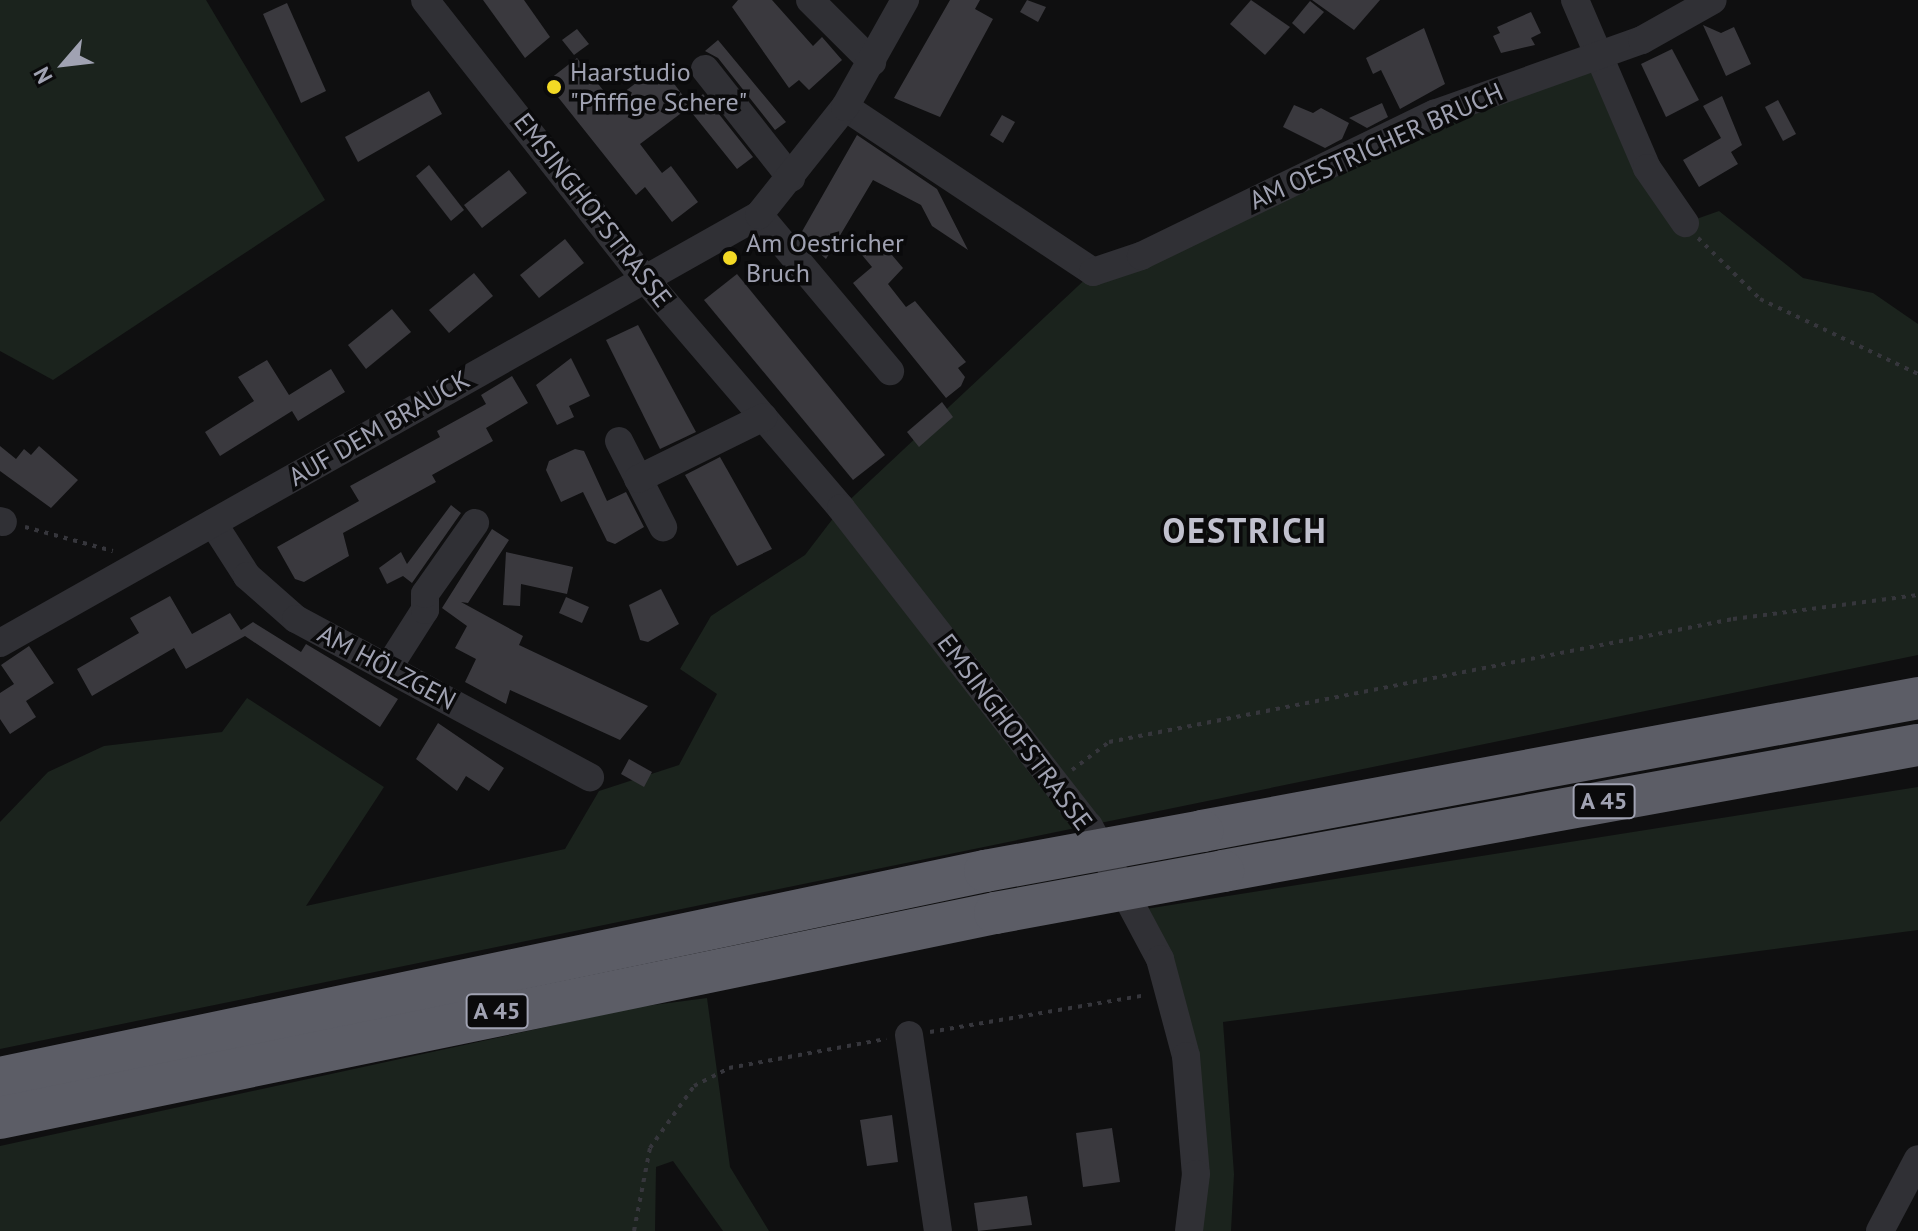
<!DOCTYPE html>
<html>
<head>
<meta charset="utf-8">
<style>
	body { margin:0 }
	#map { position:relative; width:1918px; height:1231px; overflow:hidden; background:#0f0f10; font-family:"PT Sans",sans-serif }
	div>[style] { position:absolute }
	.green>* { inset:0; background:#1b231d }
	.building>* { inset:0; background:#3a393e }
	.path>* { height:4px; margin-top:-2px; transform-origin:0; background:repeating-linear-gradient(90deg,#36363c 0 4px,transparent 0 10px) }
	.minor>* { height:28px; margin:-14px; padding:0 14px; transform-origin:14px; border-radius:14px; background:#303035 }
	.highway>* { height:42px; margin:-21px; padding:0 21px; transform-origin:21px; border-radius:21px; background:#5c5d66 }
	.highway-bridge>* { height:42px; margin:-21px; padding:0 21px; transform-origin:21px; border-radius:21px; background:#5c5d66 }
	.dots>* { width:22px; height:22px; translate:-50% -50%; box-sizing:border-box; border:4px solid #0a0a0b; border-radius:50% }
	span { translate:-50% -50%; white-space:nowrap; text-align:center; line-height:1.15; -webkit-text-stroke:7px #0a0a0b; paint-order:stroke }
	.shield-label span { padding:2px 6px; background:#0a0a0b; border:2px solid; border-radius:6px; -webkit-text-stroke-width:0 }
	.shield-label { font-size:24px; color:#a0a2b2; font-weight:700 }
	.poi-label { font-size:26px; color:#a0a2b2 }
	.left { translate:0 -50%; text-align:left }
	.street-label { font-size:26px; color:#a0a2b2 }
	.district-label { font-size:34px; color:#c1c1ce; font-weight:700; letter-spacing:2px }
	.north { position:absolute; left:24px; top:24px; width:80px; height:80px; -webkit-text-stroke:6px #0a0a0b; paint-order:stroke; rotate:242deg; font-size:22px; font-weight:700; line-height:32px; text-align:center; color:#a0a2b2 }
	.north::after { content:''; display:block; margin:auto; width:28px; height:36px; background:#a0a2b2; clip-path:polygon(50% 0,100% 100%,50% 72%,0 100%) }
</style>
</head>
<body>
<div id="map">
	<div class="green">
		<i style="clip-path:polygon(0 0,206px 0,325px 200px,53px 380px,0 351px)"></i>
		<i style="clip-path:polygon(1599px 57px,1685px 223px,1719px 211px,1803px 278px,1873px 293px,1918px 324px,1918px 655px,0 1049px,0 822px,48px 772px,104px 746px,222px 732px,247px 698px,384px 787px,306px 906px,565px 849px,599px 791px,679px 765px,717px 694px,680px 669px,711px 616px,805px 555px,841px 508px,1093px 272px)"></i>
		<i style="clip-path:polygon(1918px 787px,1918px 930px,1223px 1022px,1234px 1174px,1231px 1231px,1178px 1231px,1187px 1166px,1187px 1046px,1133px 911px)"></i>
		<i style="clip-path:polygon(707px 998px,730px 1167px,769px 1231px,723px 1231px,673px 1161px,656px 1167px,655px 1231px,0 1231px,0 1146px,638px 1007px)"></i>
	</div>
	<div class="building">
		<i style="clip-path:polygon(483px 0,524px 0,550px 37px,525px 58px)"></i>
		<i style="clip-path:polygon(738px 0,772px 0,813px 46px,822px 37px,842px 60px,809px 90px,799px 80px,789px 88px,732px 7px)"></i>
		<i style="clip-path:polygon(950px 0,980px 0,975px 9px,993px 19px,940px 117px,894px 98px)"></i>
		<i style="clip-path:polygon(1027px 0,1046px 7px,1038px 22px,1020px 12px)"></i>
		<i style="clip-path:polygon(1251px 0,1290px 27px,1265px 55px,1230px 24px)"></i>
		<i style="clip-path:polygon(1312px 0,1380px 0,1354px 30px)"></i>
		<i style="clip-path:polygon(1310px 1px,1324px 12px,1304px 34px,1292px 23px)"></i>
		<i style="clip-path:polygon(287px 3px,326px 91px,301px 103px,263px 14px)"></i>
		<i style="clip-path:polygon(1531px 12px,1541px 33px,1531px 38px,1535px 45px,1501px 53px,1493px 36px,1500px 33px,1497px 27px)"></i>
		<i style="clip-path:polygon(1703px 25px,1721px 33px,1734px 27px,1751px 64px,1726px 76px)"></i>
		<i style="clip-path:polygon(1424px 28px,1445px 84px,1400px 109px,1381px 70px,1373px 74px,1366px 58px)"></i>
		<i style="clip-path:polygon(577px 29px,589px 44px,574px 55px,562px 40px)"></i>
		<i style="clip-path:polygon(718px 40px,786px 122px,775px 130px,718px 58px,705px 51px)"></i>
		<i style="clip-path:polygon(1672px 49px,1699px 100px,1666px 117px,1641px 64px)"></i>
		<i style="clip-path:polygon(577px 58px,612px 101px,660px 65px,690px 105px,703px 94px,753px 157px,737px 169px,688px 108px,640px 144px,662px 173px,671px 166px,698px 202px,672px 222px,645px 187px,636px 195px,546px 82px)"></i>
		<i style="clip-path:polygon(429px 91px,442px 114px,358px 162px,345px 137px)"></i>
		<i style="clip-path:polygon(1722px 96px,1742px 145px,1731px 152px,1738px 164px,1699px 187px,1683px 160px,1721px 138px,1703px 106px)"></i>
		<i style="clip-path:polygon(1778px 100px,1796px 134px,1783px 141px,1765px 107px)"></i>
		<i style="clip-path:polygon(1382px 103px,1388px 117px,1367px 128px,1349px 118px)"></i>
		<i style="clip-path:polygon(1294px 105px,1313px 113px,1321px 108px,1349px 123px,1342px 139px,1325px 148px,1283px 127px)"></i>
		<i style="clip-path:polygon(1002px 115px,1015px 122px,1003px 143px,990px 135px)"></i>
		<i style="clip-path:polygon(857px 135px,937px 189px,968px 250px,932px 226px,921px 205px,873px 180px,826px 259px,800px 235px)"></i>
		<i style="clip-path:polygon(429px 165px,464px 210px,451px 221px,416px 176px)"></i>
		<i style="clip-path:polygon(509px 170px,527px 193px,482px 228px,464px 205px)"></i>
		<i style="clip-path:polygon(565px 239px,584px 263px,539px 298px,520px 275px)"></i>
		<i style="clip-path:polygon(880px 241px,903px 268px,888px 284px,906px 307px,915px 301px,966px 362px,958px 368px,965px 377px,961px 386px,946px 398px,853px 283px,872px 267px,862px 255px)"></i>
		<i style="clip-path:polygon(474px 273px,493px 296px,449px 333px,429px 310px)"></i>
		<i style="clip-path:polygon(737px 274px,885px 455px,853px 480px,704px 300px)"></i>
		<i style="clip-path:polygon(392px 309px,411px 332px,366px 369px,348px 345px)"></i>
		<i style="clip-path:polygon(638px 325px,696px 432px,660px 449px,606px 340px)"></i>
		<i style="clip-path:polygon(571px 358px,590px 396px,569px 406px,574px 417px,557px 425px,536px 385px)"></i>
		<i style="clip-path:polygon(267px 360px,289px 395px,331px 369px,345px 392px,298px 421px,292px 411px,220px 456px,205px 432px,254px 401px,238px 377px)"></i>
		<i style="clip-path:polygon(512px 376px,528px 403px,486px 428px,493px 441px,432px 475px,436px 482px,343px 533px,349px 556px,304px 582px,295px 579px,277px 547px,359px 501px,350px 486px,440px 437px,437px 431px,486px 404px,481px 395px)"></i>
		<i style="clip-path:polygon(942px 402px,953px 417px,919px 447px,907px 432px)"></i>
		<i style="clip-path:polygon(0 446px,16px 459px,24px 449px,31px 455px,39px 446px,78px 480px,51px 508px,0 471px)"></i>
		<i style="clip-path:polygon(575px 449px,584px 451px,607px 501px,626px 492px,644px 527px,615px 544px,607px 541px,583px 492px,561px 502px,546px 470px,549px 461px)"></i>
		<i style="clip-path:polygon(720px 457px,772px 549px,737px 566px,685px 475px)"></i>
		<i style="clip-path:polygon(451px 505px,461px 513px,412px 583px,403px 576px,387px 584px,379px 568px,401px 552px,407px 564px)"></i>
		<i style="clip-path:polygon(492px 529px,509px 540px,468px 603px,461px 602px,523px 636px,519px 645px,648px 706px,620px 740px,510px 690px,506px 704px,465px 682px,476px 659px,455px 648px,467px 626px,442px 608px)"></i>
		<i style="clip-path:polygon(506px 552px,573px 567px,567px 594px,521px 584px,520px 606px,503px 605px)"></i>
		<i style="clip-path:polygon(661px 589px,679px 624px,648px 642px,640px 640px,629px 605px)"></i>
		<i style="clip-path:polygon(170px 596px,192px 634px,230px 613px,241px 630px,253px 622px,301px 652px,306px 644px,398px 699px,380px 727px,245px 636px,186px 669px,174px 648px,92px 696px,77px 669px,139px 633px,130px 618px)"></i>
		<i style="clip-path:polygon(566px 597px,589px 607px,582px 623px,559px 613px)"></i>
		<i style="clip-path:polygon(29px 646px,54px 683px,26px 701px,36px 717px,10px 734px,0 719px,0 693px,14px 684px,1px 665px)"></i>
		<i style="clip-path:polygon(438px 723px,504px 768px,489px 791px,466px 776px,457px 791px,416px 759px)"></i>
		<i style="clip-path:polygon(629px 759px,652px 772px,644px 787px,621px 774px)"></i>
		<i style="clip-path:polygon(892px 1115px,898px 1162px,867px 1166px,860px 1120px)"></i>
		<i style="clip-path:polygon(1112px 1128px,1120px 1182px,1083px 1187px,1076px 1133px)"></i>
		<i style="clip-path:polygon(1027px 1196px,1032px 1225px,978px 1231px,974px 1203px)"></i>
	</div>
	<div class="path">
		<i style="left:1698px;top:238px;width:87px;rotate:44.5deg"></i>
		<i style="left:1760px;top:299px;width:175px;rotate:25.4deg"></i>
		<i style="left:25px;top:527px;width:91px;rotate:15.3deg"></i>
		<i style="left:1072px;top:770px;width:46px;rotate:-37.1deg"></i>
		<i style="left:1109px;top:742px;width:636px;rotate:-11.15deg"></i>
		<i style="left:1733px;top:619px;width:187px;rotate:-7.4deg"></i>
		<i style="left:930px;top:1032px;width:219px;rotate:-9.7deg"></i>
		<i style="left:634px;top:1231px;width:85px;rotate:-79.1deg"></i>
		<i style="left:650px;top:1148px;width:76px;rotate:-54.6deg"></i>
		<i style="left:694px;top:1086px;width:39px;rotate:-27deg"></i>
		<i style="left:729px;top:1068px;width:160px;rotate:-10.5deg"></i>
	</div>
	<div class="minor">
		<i style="left:425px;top:0;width:354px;rotate:51.8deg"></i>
		<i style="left:644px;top:278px;width:303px;rotate:49.4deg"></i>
		<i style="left:841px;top:508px;width:403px;rotate:52.1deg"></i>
		<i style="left:1089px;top:826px;width:151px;rotate:61.9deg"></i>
		<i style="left:1160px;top:959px;width:100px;rotate:75deg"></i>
		<i style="left:1186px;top:1056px;width:118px;rotate:85.2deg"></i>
		<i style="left:1196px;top:1174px;width:57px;rotate:97deg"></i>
		<i style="left:810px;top:0;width:88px;rotate:45deg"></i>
		<i style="left:1575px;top:0;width:183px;rotate:66.8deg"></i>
		<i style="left:1647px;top:168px;width:67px;rotate:55.4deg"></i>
		<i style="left:705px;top:69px;width:139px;rotate:51.7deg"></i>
		<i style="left:845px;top:107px;width:298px;rotate:33.6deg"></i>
		<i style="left:1093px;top:272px;width:51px;rotate:-18.4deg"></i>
		<i style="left:1141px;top:256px;width:326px;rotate:-25.9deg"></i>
		<i style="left:1434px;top:114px;width:221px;rotate:-19.6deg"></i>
		<i style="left:1642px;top:40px;width:81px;rotate:-29.4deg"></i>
		<i style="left:759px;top:215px;width:204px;rotate:50deg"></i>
		<i style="left:619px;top:441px;width:97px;rotate:62.9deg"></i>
		<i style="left:638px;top:479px;width:140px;rotate:-26.2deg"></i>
		<i style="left:0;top:521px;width:3px;rotate:18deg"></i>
		<i style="left:213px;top:523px;width:63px;rotate:57.3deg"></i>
		<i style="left:247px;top:576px;width:65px;rotate:41.3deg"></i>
		<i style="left:296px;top:619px;width:334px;rotate:28.3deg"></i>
		<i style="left:0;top:643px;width:871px;rotate:-29.42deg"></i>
		<i style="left:759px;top:215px;width:138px;rotate:-51.5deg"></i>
		<i style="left:845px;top:107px;width:123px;rotate:-60.7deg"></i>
		<i style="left:388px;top:668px;width:69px;rotate:-57.5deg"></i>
		<i style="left:425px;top:610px;width:16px;rotate:-90deg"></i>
		<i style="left:425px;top:594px;width:87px;rotate:-54.8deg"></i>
		<i style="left:909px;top:1035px;width:198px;rotate:81.6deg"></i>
		<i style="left:1880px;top:1231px;width:81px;rotate:-62.2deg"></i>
	</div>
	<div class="highway">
		<i style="left:1202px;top:831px;width:728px;rotate:-10.52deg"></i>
		<i style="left:1223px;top:871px;width:706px;rotate:-10.28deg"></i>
		<i style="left:0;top:1078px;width:1007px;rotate:-11.87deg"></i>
		<i style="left:0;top:1118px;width:1016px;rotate:-11.64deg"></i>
	</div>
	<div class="highway-bridge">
		<i style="left:985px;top:871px;width:221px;rotate:-10.4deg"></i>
		<i style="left:995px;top:913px;width:232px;rotate:-10.4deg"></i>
	</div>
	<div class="dots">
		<i style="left:554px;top:87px;background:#f3d925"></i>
		<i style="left:730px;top:258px;background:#f3d925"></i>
	</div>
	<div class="shield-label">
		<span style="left:1604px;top:801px">A 45</span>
		<span style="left:497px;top:1011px">A 45</span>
	</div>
	<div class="poi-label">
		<span class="left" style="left:570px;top:87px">Haarstudio<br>"Pfiffige Schere"</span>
		<span class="left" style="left:746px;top:258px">Am Oestricher<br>Bruch</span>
	</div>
	<div class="street-label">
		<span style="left:1376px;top:146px;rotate:-24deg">AM OESTRICHER BRUCH</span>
		<span style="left:593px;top:210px;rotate:52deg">EMSINGHOFSTRASSE</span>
		<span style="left:379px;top:428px;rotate:-30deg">AUF DEM BRAUCK</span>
		<span style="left:387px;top:667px;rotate:28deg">AM HÖLZGEN</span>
		<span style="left:1015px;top:732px;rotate:53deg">EMSINGHOFSTRASSE</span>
	</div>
	<div class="district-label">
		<span style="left:1245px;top:531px">OESTRICH</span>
	</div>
	<div class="north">N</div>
</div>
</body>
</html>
